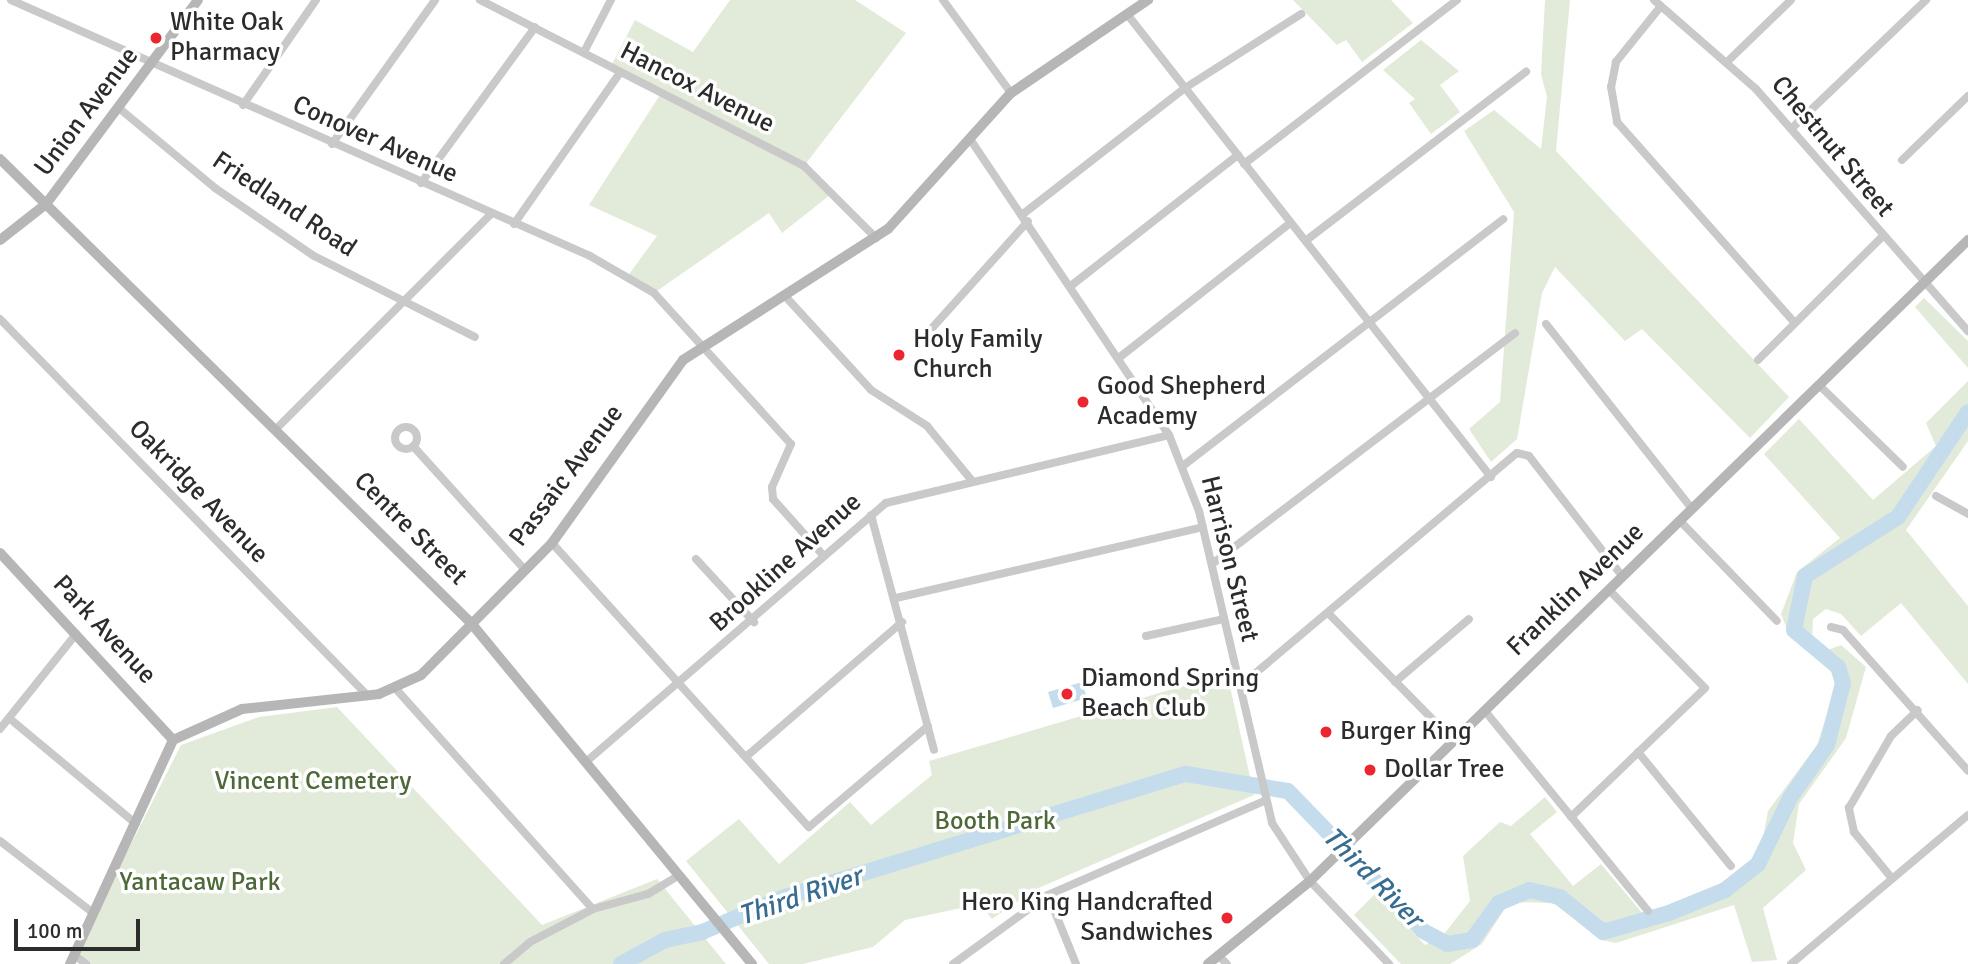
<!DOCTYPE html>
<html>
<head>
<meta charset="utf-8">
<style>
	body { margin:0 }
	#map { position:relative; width:1968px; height:964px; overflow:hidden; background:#fff; font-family:Signika,sans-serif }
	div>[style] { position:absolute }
	.green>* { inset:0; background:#e2ebd9 }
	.water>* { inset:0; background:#c4dcec }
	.river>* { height:16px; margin:-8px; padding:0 8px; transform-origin:8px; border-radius:8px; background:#c4dcec }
	.street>* { height:8px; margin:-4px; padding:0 4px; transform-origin:4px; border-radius:4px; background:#c9c9c9 }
	.street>.ring { margin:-4px; padding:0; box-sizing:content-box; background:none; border:8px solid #c9c9c9; border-radius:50% }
	.secondary>* { height:10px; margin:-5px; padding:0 5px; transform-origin:5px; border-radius:5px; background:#b6b6b6 }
	.dots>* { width:19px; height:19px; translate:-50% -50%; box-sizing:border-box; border:4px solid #fff; border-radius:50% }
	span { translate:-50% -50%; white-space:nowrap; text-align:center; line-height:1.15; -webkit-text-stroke:7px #fff; paint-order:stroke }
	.poi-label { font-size:26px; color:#2c2c2c }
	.left { translate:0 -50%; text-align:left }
	.right { translate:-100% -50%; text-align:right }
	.street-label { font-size:26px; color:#2c2c2c }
	.park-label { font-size:26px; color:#4e6939 }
	.water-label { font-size:28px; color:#386d91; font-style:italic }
	.scale { position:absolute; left:14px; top:919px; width:126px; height:32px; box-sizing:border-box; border:4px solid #2c2c2c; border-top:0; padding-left:9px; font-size:21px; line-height:24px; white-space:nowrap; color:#2c2c2c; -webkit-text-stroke:5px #fff; paint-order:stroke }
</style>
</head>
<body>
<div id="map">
	<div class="green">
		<i style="clip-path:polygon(730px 0,855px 0,906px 33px,804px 166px,835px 191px,782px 233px,769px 213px,654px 293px,627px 277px,657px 236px,589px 205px,660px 95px,610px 68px,635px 20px,693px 52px)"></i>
		<i style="clip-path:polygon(1293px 0,1391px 0,1413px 23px,1362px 62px,1346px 40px,1337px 45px)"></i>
		<i style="clip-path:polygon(1545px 0,1570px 0,1556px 151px,1789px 397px,1750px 438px,1642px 329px,1625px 341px,1555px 267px,1542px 293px,1517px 439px,1491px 462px,1469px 429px,1500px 402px,1514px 212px,1464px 131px,1494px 110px,1541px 149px,1547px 97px,1541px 74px)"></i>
		<i style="clip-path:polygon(1421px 40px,1459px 71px,1440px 85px,1460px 112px,1431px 134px,1409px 103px,1415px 99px,1383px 70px)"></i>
		<i style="clip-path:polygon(1924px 298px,1968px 341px,1968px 368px,1915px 307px)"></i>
		<i style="clip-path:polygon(1968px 381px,1968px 441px,1906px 530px,1968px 606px,1968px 684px,1901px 603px,1861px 636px,1841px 614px,1826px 609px,1813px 619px,1812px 641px,1828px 650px,1841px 645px,1866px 667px,1846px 738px,1799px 804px,1793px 843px,1806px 870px,1763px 908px,1777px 960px,1752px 962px,1734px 905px,1616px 943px,1601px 940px,1553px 903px,1509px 902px,1482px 944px,1450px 964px,1401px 964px,1354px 915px,1376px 893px,1425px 945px,1444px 934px,1470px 901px,1463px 856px,1500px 822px,1511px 826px,1545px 797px,1557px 812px,1530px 834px,1573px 886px,1601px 864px,1649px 921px,1745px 877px,1758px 864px,1768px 811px,1817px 745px,1836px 687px,1832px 671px,1790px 637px,1781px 614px,1797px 572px,1840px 538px,1764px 454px,1799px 419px,1873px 500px,1936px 446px,1926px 423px)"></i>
		<i style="clip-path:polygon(1227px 673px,1254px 795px,1036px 889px,992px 919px,980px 904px,905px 920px,873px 947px,803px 964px,769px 964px,686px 861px,739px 819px,779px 864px,850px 802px,871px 825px,932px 775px,929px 761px)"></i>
		<i style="clip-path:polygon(337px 707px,542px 925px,657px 879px,726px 964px,87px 964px,75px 955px,181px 745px,259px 717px)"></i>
	</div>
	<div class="water">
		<i style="clip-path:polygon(1082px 682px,1087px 698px,1053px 708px,1048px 692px)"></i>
	</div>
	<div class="river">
		<i style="left:621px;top:964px;width:50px;rotate:-28.6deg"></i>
		<i style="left:665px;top:940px;width:38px;rotate:-12deg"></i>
		<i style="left:702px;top:932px;width:90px;rotate:-22.9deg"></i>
		<i style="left:785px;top:897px;width:419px;rotate:-17.1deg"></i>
		<i style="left:1186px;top:774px;width:103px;rotate:9.5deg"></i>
		<i style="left:1288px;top:791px;width:194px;rotate:46deg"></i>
		<i style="left:1423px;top:931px;width:27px;rotate:28deg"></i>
		<i style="left:1447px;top:944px;width:25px;rotate:-9deg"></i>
		<i style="left:1472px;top:940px;width:46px;rotate:-53.9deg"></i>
		<i style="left:1499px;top:903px;width:33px;rotate:-23deg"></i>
		<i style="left:1529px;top:890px;width:32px;rotate:13deg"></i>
		<i style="left:1560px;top:897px;width:55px;rotate:39.1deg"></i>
		<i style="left:1603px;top:932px;width:69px;rotate:-16.1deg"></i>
		<i style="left:1669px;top:913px;width:61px;rotate:-22.3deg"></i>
		<i style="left:1725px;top:890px;width:42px;rotate:-38.2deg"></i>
		<i style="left:1758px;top:864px;width:73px;rotate:-64.1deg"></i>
		<i style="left:1790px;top:798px;width:65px;rotate:-55.1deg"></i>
		<i style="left:1827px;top:745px;width:64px;rotate:-75.5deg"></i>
		<i style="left:1843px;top:683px;width:17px;rotate:-107deg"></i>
		<i style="left:1838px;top:667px;width:57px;rotate:-139.9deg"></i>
		<i style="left:1794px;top:630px;width:55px;rotate:-78.5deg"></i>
		<i style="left:1805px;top:576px;width:110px;rotate:-32.4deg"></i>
		<i style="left:1898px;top:517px;width:126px;rotate:-56.3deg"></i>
	</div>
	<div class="street">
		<i style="left:11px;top:0;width:633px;rotate:23.85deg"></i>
		<i style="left:590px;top:256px;width:74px;rotate:30deg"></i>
		<i style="left:654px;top:293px;width:204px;rotate:47.8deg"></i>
		<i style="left:791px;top:444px;width:47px;rotate:113.8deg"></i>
		<i style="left:772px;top:487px;width:12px;rotate:85deg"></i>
		<i style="left:773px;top:499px;width:74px;rotate:48.3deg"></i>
		<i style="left:480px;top:0;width:364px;rotate:27.1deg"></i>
		<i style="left:804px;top:166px;width:102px;rotate:45deg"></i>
		<i style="left:943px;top:0;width:115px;rotate:53.8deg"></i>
		<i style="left:1654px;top:0;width:135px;rotate:41.1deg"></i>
		<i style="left:1756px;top:89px;width:322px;rotate:48.8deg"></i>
		<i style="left:1661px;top:6px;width:72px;rotate:128.8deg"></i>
		<i style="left:1616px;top:62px;width:25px;rotate:101deg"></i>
		<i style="left:1611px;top:87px;width:36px;rotate:80deg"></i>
		<i style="left:1617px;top:122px;width:268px;rotate:48.5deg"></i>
		<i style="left:1127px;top:14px;width:589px;rotate:51.83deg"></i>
		<i style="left:584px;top:52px;width:59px;rotate:-62.6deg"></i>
		<i style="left:1727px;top:62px;width:89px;rotate:-44.1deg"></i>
		<i style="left:243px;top:105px;width:128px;rotate:-55.2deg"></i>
		<i style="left:120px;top:109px;width:124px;rotate:39.7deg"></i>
		<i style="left:215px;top:188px;width:120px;rotate:34.5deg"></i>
		<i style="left:314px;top:256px;width:180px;rotate:26.7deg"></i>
		<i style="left:1791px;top:129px;width:187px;rotate:-43.7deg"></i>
		<i style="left:970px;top:139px;width:357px;rotate:56.1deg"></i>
		<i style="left:1169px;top:435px;width:82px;rotate:68.5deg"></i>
		<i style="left:1199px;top:511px;width:320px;rotate:76.8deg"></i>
		<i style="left:1272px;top:823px;width:69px;rotate:56.8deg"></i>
		<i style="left:1310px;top:881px;width:115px;rotate:46.4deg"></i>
		<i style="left:332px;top:144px;width:177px;rotate:-54.4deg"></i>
		<i style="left:1902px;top:160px;width:92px;rotate:-44.1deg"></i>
		<i style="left:1244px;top:164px;width:269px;rotate:-37.6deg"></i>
		<i style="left:421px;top:183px;width:193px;rotate:-53.8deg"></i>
		<i style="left:1023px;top:214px;width:205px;rotate:-37.9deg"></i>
		<i style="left:1185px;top:88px;width:138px;rotate:-32.5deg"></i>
		<i style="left:514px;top:224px;width:183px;rotate:-55deg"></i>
		<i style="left:1308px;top:239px;width:275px;rotate:-37.5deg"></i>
		<i style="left:1072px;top:285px;width:211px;rotate:-38.1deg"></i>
		<i style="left:785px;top:296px;width:127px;rotate:47.5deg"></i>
		<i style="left:871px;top:390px;width:67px;rotate:32.7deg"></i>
		<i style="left:927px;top:426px;width:72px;rotate:50.6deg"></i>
		<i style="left:0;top:319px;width:525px;rotate:45.69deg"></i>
		<i style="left:1546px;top:324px;width:236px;rotate:51.7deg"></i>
		<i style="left:933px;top:327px;width:142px;rotate:-48.1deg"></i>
		<i style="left:1120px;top:357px;width:216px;rotate:-38.2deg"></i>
		<i style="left:1758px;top:360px;width:173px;rotate:-44.8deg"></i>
		<i style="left:1819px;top:385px;width:117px;rotate:44.3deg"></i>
		<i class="ring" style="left:395px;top:427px;width:14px;height:14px"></i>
		<i style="left:277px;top:428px;width:303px;rotate:-45deg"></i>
		<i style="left:413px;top:446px;width:167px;rotate:47.9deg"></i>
		<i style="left:1184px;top:465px;width:403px;rotate:-37.6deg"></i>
		<i style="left:1936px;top:496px;width:37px;rotate:29deg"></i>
		<i style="left:871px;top:515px;width:243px;rotate:75deg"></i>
		<i style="left:1680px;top:521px;width:139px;rotate:45.9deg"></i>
		<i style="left:552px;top:543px;width:383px;rotate:47.9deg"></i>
		<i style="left:809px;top:827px;width:156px;rotate:-40.3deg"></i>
		<i style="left:696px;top:559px;width:86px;rotate:47.4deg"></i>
		<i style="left:1212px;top:564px;width:381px;rotate:-37.3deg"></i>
		<i style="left:896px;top:598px;width:315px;rotate:-13deg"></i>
		<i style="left:1328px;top:613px;width:180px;rotate:45.5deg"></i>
		<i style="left:1831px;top:627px;width:12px;rotate:14deg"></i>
		<i style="left:1843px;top:630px;width:188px;rotate:48.4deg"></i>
		<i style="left:1146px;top:636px;width:79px;rotate:-12.4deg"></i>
		<i style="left:1237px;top:682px;width:16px;rotate:-22deg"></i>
		<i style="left:1252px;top:676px;width:346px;rotate:-40.1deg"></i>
		<i style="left:1517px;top:453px;width:12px;rotate:14deg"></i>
		<i style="left:1529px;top:456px;width:153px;rotate:52.2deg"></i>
		<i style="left:1395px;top:682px;width:97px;rotate:-40.4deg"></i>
		<i style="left:396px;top:689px;width:295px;rotate:48.2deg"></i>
		<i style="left:1485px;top:711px;width:258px;rotate:50.8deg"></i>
		<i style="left:9px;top:718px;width:165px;rotate:39.8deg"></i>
		<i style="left:0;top:729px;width:122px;rotate:-51.3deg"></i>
		<i style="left:1638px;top:752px;width:147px;rotate:50.8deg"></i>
		<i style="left:747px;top:756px;width:205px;rotate:-40.8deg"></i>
		<i style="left:587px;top:761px;width:395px;rotate:-40.8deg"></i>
		<i style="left:886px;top:503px;width:291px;rotate:-13.5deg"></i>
		<i style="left:1571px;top:817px;width:186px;rotate:-43.9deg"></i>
		<i style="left:1705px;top:688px;width:137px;rotate:-134.4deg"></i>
		<i style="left:0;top:841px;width:118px;rotate:37.7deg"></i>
		<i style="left:1890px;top:876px;width:57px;rotate:-129.3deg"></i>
		<i style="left:1854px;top:832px;width:25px;rotate:-102deg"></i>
		<i style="left:1849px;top:808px;width:83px;rotate:-59.7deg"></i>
		<i style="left:1891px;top:736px;width:37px;rotate:-44deg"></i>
		<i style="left:1048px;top:895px;width:74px;rotate:67.9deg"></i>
		<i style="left:74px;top:955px;width:15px;rotate:37deg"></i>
		<i style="left:1219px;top:956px;width:11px;rotate:45deg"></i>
		<i style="left:504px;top:964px;width:34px;rotate:-40deg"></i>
		<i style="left:530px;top:942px;width:71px;rotate:-27.6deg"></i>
		<i style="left:593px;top:909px;width:57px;rotate:-15.3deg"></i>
		<i style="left:648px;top:894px;width:37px;rotate:-31deg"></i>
		<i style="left:953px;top:964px;width:117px;rotate:-36deg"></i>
		<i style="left:1048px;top:895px;width:236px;rotate:-23.5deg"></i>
		<i style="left:1791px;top:964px;width:231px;rotate:-40.1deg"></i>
	</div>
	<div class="secondary">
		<i style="left:0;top:159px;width:661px;rotate:44.57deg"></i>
		<i style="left:471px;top:623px;width:442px;rotate:50.5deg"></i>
		<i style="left:0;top:240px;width:58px;rotate:-38deg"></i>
		<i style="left:46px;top:204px;width:254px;rotate:-53.3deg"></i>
		<i style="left:0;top:553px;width:255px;rotate:47.2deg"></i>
		<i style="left:70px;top:964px;width:247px;rotate:-65.3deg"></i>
		<i style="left:173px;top:740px;width:76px;rotate:-24.2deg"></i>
		<i style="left:242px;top:709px;width:138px;rotate:-6.2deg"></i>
		<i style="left:379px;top:694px;width:46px;rotate:-24.3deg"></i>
		<i style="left:421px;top:675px;width:186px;rotate:-45.2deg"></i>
		<i style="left:552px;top:543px;width:225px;rotate:-54.4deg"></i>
		<i style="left:683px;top:360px;width:243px;rotate:-32.6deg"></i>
		<i style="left:888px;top:229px;width:183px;rotate:-47.9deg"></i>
		<i style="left:1011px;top:93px;width:166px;rotate:-34.2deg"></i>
		<i style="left:1208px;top:964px;width:132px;rotate:-39.1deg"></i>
		<i style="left:1310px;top:881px;width:919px;rotate:-44.25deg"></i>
	</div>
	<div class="dots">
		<i style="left:156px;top:38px;background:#eb2631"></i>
		<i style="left:899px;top:355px;background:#eb2631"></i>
		<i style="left:1083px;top:402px;background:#eb2631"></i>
		<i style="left:1067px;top:694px;background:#eb2631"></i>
		<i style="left:1326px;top:732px;background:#eb2631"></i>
		<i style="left:1370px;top:770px;background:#eb2631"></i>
		<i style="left:1227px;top:918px;background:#eb2631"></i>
	</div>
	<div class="poi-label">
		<span class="left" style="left:170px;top:38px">White Oak<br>Pharmacy</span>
		<span class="left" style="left:913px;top:355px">Holy Family<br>Church</span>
		<span class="left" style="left:1097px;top:402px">Good Shepherd<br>Academy</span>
		<span class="left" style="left:1081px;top:694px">Diamond Spring<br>Beach Club</span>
		<span class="left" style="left:1340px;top:732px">Burger King</span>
		<span class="left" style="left:1384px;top:770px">Dollar Tree</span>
		<span class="right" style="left:1213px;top:918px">Hero King Handcrafted<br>Sandwiches</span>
	</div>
	<div class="street-label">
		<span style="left:697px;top:88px;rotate:27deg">Hancox Avenue</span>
		<span style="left:87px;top:112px;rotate:-53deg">Union Avenue</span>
		<span style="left:375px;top:140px;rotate:24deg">Conover Avenue</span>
		<span style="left:1832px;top:147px;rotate:50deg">Chestnut Street</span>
		<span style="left:284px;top:205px;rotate:34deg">Friedland Road</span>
		<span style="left:567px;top:476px;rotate:-53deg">Passaic Avenue</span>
		<span style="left:198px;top:492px;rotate:46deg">Oakridge Avenue</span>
		<span style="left:410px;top:529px;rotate:45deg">Centre Street</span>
		<span style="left:1229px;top:559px;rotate:76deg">Harrison Street</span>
		<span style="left:786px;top:563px;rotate:-42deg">Brookline Avenue</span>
		<span style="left:1576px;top:590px;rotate:-44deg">Franklin Avenue</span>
		<span style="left:104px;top:630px;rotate:47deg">Park Avenue</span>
	</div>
	<div class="park-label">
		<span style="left:313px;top:782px">Vincent Cemetery</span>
		<span style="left:995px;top:822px">Booth Park</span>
		<span style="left:200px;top:883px">Yantacaw Park</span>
	</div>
	<div class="water-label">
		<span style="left:1373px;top:877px;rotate:45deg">Third River</span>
		<span style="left:800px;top:896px;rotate:-19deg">Third River</span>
	</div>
	<div class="scale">100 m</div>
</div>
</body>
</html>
